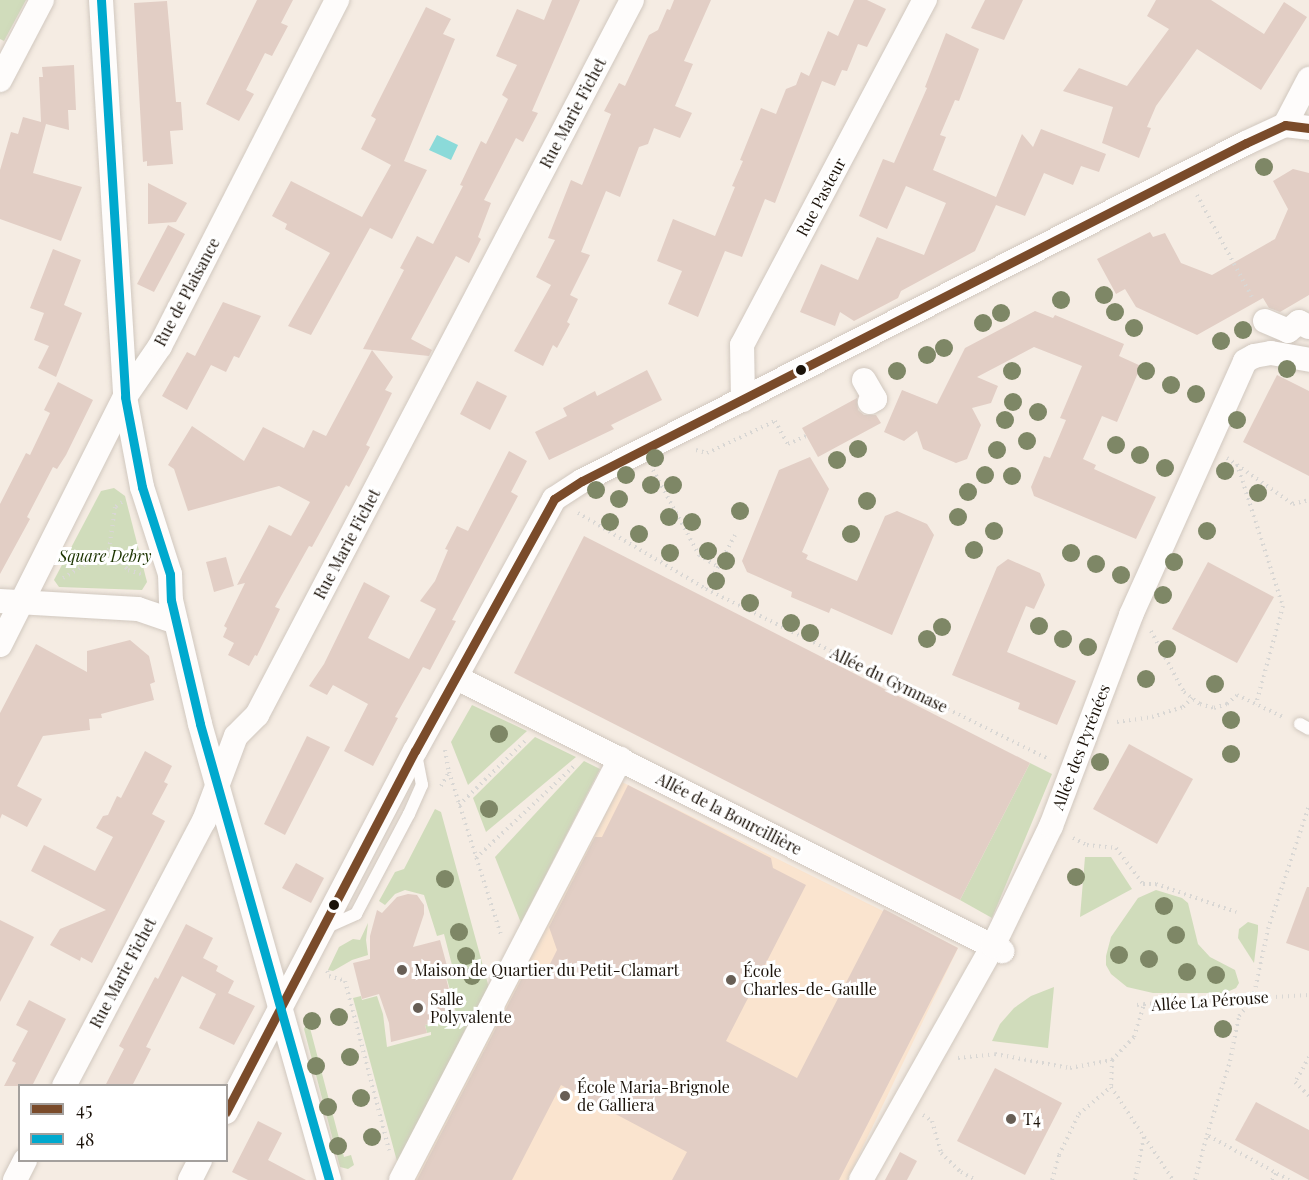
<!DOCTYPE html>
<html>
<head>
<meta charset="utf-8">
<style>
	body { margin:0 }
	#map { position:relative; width:1309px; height:1180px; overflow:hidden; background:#f5ece3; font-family:"Playfair Display",serif }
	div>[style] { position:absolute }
	.built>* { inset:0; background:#fae4cf }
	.green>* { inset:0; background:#d0dcbb }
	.water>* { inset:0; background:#8bdad9 }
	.building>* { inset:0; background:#e2cec5 }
	.path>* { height:4px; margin-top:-2px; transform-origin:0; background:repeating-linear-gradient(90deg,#d9d7d4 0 1.5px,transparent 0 6px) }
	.roads { filter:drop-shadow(0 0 2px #d1c8bf) drop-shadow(0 0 2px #d1c8bf) }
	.lane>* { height:12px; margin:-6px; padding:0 6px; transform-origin:6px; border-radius:6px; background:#fefcfb }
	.street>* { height:24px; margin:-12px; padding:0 12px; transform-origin:12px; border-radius:12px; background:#fefcfb }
	.bus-1>* { height:9px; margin:-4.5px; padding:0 4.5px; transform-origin:4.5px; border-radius:4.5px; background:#7a4b2a }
	.bus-2>* { height:9px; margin:-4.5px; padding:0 4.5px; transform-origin:4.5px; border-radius:4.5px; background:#00a9ce }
	.trees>* { width:18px; height:18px; margin:-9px; border-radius:50%; background:#7e8766 }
	.dots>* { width:16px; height:16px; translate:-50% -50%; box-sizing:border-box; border:3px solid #fff; border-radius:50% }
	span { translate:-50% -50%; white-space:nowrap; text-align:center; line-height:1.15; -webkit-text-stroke:6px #fff; paint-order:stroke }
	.street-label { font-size:16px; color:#1b1209 }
	.park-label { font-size:16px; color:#1c3400; font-style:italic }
	.poi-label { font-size:16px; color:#1b1209 }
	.left { translate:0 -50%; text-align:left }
	.legend { position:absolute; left:18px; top:1084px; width:210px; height:78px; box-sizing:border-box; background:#fff; border:2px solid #a4a09d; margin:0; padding:8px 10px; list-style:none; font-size:18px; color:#1b1209 }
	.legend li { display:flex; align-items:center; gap:12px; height:30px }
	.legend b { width:30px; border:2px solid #a4a09d }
</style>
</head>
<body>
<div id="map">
	<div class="built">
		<i style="clip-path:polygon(622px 782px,958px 948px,847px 1180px,415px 1180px)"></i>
	</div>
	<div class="green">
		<i style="clip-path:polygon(0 0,26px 0,4px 41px,0 39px)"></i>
		<i style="clip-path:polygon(114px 488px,125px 496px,147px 582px,142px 590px,59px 587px,54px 580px,101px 491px)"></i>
		<i style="clip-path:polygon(472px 705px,527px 731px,468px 785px,451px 742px)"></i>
		<i style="clip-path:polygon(535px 737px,576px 757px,486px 832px,473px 798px)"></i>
		<i style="clip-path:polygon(584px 761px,600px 769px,521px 923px,495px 857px)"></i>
		<i style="clip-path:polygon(1030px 763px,1052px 774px,992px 918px,960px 900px)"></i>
		<i style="clip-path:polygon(435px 809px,441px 812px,489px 988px,471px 1019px,457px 1017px,447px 979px,455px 977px,444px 934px,437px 936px,424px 895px,405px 890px,395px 894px,385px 905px,379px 901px,395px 872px,404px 869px)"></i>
		<i style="clip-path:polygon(1085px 857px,1111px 857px,1132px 889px,1080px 917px)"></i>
		<i style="clip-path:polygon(1156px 890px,1182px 898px,1188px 903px,1198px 944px,1210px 957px,1235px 970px,1239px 983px,1236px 988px,1225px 993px,1153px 993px,1127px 987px,1111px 974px,1106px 965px,1106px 956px,1111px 937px,1138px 898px)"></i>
		<i style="clip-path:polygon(1248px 922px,1258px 925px,1258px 931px,1254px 963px,1238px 938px,1239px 929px)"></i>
		<i style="clip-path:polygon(368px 923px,366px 940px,368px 955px,352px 960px,333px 971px,328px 970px,339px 947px,353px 939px,360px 940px)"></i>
		<i style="clip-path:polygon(1054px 987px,1048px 1048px,992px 1041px,1000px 1024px,1014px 1008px,1031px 996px)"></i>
		<i style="clip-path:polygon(361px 996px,362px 1000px,377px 996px,383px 1014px,387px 1047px,431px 1035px,431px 1032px,427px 1033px,425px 1025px,443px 1020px,444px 1024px,469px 1022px,398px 1165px,353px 998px)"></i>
		<i style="clip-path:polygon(314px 1013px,317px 1025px,310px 1028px,344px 1157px,351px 1155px,354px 1165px,348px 1169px,340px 1167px,304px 1029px,310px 1014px)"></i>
	</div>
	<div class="water">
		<i style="clip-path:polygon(437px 135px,458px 145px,451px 160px,429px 150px)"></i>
	</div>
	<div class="building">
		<i style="clip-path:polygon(257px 0,293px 0,281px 23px,288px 26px,272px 56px,265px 53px,246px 90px,254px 94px,239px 121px,206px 104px)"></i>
		<i style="clip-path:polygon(552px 0,580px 0,532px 111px,538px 113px,523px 142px,516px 138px,484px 200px,491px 203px,478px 237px,481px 239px,469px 263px,456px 256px,411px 339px,432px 350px,429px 356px,363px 349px,404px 270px,400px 268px,417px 236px,433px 244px,463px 186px,460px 185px,481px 141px,486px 144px,508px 99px,502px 95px,517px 65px,496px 56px,517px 9px,544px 20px)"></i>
		<i style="clip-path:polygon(674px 0,711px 0,684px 61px,693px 64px,675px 106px,692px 113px,680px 138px,654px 128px,648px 144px,639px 147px,620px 197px,606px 191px,581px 252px,590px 255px,570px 295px,578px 299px,567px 322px,570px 324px,557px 348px,553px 345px,543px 366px,514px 351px,551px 285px,536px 277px,555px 240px,548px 238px,571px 180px,582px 185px,611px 114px,604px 111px,619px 83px,625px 86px,649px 35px,658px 30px,667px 9px,670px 10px)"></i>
		<i style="clip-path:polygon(854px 0,867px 0,886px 9px,867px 47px,858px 44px,847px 71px,842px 70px,835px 86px,822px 81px,775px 203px,765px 199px,742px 257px,725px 251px,698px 317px,668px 304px,682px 271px,657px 261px,673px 219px,715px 236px,735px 187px,732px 186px,743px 161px,740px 160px,761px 108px,776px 114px,786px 89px,796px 85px,801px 72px,809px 76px,828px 31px,838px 36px)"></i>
		<i style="clip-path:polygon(985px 0,1023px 0,1004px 40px,971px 28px)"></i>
		<i style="clip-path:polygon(1156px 0,1211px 0,1264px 34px,1284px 2px,1307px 17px,1261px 90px,1197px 49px,1156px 106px,1147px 127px,1151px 128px,1139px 158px,1102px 143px,1113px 107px,1063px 91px,1079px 68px,1127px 86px,1169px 29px,1147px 16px)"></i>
		<i style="clip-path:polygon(167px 1px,176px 102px,181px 102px,183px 130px,170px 131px,173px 164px,147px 166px,147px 161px,143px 162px,134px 3px)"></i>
		<i style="clip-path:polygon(426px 7px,451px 19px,443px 34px,455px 39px,404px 161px,427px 170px,392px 239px,370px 228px,311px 335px,288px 326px,330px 253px,285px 229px,287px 224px,272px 216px,291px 181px,362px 217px,391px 165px,361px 149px,376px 119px,371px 116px)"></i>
		<i style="clip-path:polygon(946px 33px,979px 49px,959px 101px,955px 100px,940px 135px,946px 137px,933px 170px,996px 197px,1022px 134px,1033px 147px,1041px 129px,1106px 154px,1099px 172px,1081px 166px,1073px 185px,1044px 173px,1025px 216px,996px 205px,975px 251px,901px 291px,898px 298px,854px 321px,840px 312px,835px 326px,800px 312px,821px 264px,858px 280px,877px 237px,924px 255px,946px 203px,906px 186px,887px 229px,859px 216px,883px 159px,894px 163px,927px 88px,925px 87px)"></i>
		<i style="clip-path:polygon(74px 65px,76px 110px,68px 110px,69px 130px,46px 124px,33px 173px,82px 187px,61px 241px,0 219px,0 170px,11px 132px,18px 134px,23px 117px,41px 122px,39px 77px,43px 77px,42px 67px)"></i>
		<i style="clip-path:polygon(1293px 169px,1309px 173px,1309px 295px,1280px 312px,1269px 308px,1263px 298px,1197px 335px,1136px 307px,1125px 289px,1116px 294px,1097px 259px,1150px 232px,1153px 237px,1165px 233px,1181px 263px,1212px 275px,1275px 239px,1288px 209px,1273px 181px)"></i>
		<i style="clip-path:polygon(148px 183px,187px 203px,176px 222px,148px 224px)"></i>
		<i style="clip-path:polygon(168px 225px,185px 234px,154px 292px,137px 284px)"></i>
		<i style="clip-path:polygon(53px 249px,81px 260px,64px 305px,82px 313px,56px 377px,38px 368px,49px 346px,34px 340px,44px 313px,30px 308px)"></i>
		<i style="clip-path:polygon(223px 302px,261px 316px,239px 358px,234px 356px,226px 372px,211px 365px,187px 410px,162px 396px,187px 352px,195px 356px)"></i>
		<i style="clip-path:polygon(1035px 311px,1053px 318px,1055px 315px,1124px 344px,1119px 356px,1141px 366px,1117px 422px,1102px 416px,1083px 459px,1096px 465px,1094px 469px,1156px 497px,1136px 539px,1034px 496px,1031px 487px,1044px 456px,1050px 458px,1066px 420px,1060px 418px,1082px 366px,1034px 347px,977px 377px,998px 386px,991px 403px,972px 408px,981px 425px,967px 459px,956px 463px,923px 449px,917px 431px,904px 441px,884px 432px,902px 390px,937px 404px,965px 348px)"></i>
		<i style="clip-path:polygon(372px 350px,393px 377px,385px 390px,392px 393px,366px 445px,370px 447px,349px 487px,346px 485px,312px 547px,309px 546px,275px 607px,280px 609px,257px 656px,255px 655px,249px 666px,228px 655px,234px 643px,223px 637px,227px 628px,224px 626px,245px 583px,237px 585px,269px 525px,291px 536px,310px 502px,279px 486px,188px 511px,174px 469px,168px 465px,192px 426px,244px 461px,263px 427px,304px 448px,313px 430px,326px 436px)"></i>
		<i style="clip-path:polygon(647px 370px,662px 400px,611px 425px,614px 429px,549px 460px,535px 432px,567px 416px,563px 408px,595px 391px,597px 396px)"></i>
		<i style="clip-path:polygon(1277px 375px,1309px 391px,1309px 476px,1243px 442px)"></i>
		<i style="clip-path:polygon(477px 381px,507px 396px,490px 430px,460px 414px)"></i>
		<i style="clip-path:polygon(58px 382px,93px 400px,66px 455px,57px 469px,53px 467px,27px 517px,30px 519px,0 574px,0 504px,26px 453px,30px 455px,50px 413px,44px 410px)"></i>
		<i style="clip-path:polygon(857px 398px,858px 410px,864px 415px,876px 415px,881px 423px,818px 457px,802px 428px)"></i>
		<i style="clip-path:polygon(509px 451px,527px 461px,511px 492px,518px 496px,452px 620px,456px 621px,430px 670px,423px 667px,395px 717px,398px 718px,373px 766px,344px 751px,368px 704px,333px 685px,327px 695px,309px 686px,324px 664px,364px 582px,390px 596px,368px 638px,409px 659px,436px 609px,420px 601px,435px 581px,448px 550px,445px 549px,457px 526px,468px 531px)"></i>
		<i style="clip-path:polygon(810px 457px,829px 489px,802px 552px,808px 555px,806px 559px,857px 581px,885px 516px,897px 511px,927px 524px,934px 535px,892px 635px,831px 608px,829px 613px,791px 597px,792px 592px,747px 572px,742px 561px,779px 470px)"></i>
		<i style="clip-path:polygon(584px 536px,1030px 763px,960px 900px,514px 673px)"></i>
		<i style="clip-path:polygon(226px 557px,234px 586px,214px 592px,206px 562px)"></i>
		<i style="clip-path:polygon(1008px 559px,1040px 573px,1045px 585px,1034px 609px,1026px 606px,1007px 652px,1076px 681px,1057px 725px,1018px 709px,1020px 703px,952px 675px,997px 567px)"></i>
		<i style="clip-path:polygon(1208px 562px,1274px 597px,1237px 663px,1172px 629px)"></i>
		<i style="clip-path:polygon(130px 640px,149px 656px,155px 682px,150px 684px,154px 700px,101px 714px,102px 718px,89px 719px,90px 730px,43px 736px,17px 786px,42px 799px,27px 827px,2px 814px,0 819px,0 713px,36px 644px,87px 672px,87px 651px)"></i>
		<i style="clip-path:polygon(307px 736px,330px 747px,285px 835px,264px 824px)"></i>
		<i style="clip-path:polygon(1129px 744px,1193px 779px,1157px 844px,1093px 809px)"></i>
		<i style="clip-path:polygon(145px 751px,172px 766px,164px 782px,168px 784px,152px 814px,165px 821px,92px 963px,81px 957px,80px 961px,50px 945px,60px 929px,106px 910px,31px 871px,44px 845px,95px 871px,113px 837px,96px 828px,103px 816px,108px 815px,117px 796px,121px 798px)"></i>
		<i style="clip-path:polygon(628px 785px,771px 858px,773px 868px,806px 885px,726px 1041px,797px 1078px,884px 909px,958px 948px,839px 1180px,672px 1180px,687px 1152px,561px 1085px,512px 1180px,417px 1180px,525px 972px,542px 980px,557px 950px,549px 927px,595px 837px,602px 837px)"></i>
		<i style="clip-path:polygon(296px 863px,324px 878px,311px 903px,282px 888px)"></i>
		<i style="clip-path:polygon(1307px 887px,1309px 887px,1309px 951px,1286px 943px)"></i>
		<i style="clip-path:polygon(408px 894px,417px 895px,424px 905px,424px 914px,413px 947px,440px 940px,450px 977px,446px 978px,456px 1017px,425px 1025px,427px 1033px,391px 1042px,389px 1023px,379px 994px,362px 999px,353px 963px,370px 959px,370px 936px,377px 910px,382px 913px,397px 897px)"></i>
		<i style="clip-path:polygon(0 920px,34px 937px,0 1002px)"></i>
		<i style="clip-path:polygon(186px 924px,213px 938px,203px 958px,218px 966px,216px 971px,234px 981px,228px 993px,255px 1006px,234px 1045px,199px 1028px,216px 994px,182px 976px,146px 1047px,151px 1049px,132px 1086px,105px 1086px,124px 1049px,119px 1046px,155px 977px,158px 979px)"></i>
		<i style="clip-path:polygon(29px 1000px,66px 1019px,32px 1086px,4px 1086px,16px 1063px,12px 1061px,28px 1031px,16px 1025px)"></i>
		<i style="clip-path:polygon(995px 1068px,1062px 1103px,1025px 1175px,957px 1141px)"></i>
		<i style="clip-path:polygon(1256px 1102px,1309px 1130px,1309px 1180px,1235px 1140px)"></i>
		<i style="clip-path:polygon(258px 1121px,282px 1133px,268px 1160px,306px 1180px,248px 1180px,232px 1172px)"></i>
		<i style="clip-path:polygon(900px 1152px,917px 1161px,907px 1180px,885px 1180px)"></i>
	</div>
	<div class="path">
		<i style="left:1197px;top:195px;width:118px;rotate:61.7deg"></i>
		<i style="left:696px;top:450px;width:11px;rotate:15deg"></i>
		<i style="left:707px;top:453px;width:75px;rotate:-25.2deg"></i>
		<i style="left:775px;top:421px;width:26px;rotate:61deg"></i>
		<i style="left:788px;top:444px;width:20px;rotate:-24deg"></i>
		<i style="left:1227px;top:458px;width:80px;rotate:34.9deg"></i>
		<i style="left:1293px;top:504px;width:16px;rotate:-14deg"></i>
		<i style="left:1237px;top:464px;width:149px;rotate:72.1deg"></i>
		<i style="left:1283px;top:606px;width:102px;rotate:105.4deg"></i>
		<i style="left:653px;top:470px;width:97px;rotate:61.6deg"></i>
		<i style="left:699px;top:555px;width:22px;rotate:32deg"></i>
		<i style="left:122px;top:502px;width:9px;rotate:144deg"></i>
		<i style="left:115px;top:507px;width:43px;rotate:97.9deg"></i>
		<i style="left:109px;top:550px;width:28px;rotate:46deg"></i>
		<i style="left:128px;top:570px;width:17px;rotate:17deg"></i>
		<i style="left:578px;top:513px;width:149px;rotate:30.7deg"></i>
		<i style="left:735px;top:535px;width:61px;rotate:118.2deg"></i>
		<i style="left:706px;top:589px;width:384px;rotate:26.4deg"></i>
		<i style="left:63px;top:578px;width:54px;rotate:-31.3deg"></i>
		<i style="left:1151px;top:631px;width:69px;rotate:61.6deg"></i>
		<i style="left:1184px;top:692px;width:20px;rotate:37deg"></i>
		<i style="left:1200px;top:704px;width:15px;rotate:16deg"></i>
		<i style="left:1214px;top:708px;width:14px;rotate:-17deg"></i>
		<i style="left:1227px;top:704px;width:13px;rotate:-42deg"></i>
		<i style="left:1237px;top:695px;width:53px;rotate:25.6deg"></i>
		<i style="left:1117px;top:722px;width:35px;rotate:-8deg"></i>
		<i style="left:1152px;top:717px;width:33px;rotate:-18deg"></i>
		<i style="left:1183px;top:707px;width:13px;rotate:-45deg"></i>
		<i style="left:445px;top:750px;width:22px;rotate:80deg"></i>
		<i style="left:449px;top:772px;width:171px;rotate:72.3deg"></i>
		<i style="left:441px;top:786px;width:16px;rotate:-60deg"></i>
		<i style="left:459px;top:805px;width:95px;rotate:-44.1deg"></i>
		<i style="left:1073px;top:838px;width:16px;rotate:27deg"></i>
		<i style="left:1087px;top:845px;width:29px;rotate:6deg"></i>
		<i style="left:1116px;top:848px;width:45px;rotate:53.1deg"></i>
		<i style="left:1143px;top:884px;width:13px"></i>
		<i style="left:1156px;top:884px;width:85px;rotate:19.3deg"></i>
		<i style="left:476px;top:858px;width:137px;rotate:-43.2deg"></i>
		<i style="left:327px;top:971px;width:5px;rotate:68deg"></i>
		<i style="left:329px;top:976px;width:17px;rotate:17deg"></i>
		<i style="left:345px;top:981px;width:175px;rotate:75.4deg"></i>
		<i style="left:1137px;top:1005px;width:7px;rotate:-8deg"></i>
		<i style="left:1309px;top:1057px;width:29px;rotate:119deg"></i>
		<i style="left:1295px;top:1082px;width:20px;rotate:45deg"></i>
		<i style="left:958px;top:1058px;width:37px;rotate:-6deg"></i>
		<i style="left:995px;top:1054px;width:76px;rotate:10.6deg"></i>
		<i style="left:1070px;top:1068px;width:43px;rotate:-10.8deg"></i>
		<i style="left:1112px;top:1060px;width:32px;rotate:-46deg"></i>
		<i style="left:1134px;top:1037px;width:34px;rotate:-73deg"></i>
		<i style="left:1144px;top:1004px;width:165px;rotate:-3.1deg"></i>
		<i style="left:1112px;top:1060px;width:27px;rotate:92deg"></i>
		<i style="left:1111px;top:1087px;width:112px;rotate:56.3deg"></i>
		<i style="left:923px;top:1115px;width:11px;rotate:34deg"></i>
		<i style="left:932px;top:1121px;width:33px;rotate:74deg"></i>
		<i style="left:941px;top:1153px;width:28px;rotate:44deg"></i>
		<i style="left:961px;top:1172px;width:17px;rotate:28deg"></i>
		<i style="left:1052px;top:1180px;width:26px;rotate:-74deg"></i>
		<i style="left:1059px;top:1155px;width:46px;rotate:-64deg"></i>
		<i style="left:1079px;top:1114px;width:42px;rotate:-40.2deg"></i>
		<i style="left:1135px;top:1180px;width:44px;rotate:-78.2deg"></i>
		<i style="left:1195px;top:1180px;width:47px;rotate:-75.1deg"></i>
		<i style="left:1272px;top:1180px;width:8px;rotate:-60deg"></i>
		<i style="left:1289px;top:1180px;width:94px;rotate:-151.2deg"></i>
		<i style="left:1207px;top:1135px;width:77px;rotate:-72.7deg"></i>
		<i style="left:1230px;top:1061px;width:46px;rotate:-78.7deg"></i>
		<i style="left:1239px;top:1016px;width:22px;rotate:-51deg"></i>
		<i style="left:1253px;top:999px;width:72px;rotate:-77.9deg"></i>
		<i style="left:1268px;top:929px;width:130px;rotate:-71.6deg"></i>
	</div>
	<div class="roads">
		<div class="lane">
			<i style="left:1300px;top:724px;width:10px;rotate:29deg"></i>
			<i style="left:327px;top:927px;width:32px;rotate:-24deg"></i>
			<i style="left:356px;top:914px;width:113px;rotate:-62.1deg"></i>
			<i style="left:409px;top:814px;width:32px;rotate:-66deg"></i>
			<i style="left:422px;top:785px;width:31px;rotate:-101deg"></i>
		</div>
		<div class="street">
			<i style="left:101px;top:0;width:398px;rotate:86.5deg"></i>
			<i style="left:125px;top:397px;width:92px;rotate:79.3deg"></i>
			<i style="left:142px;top:487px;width:91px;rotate:72.2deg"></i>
			<i style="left:170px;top:574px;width:26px;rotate:88deg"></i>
			<i style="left:171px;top:600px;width:127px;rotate:76.8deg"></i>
			<i style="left:200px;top:724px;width:474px;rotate:74.2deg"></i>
			<i style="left:0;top:80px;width:90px;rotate:-62.3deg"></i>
			<i style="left:1285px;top:125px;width:52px;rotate:-62.4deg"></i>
			<i style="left:1265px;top:321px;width:25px;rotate:23deg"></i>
			<i style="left:1288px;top:331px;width:14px;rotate:-39deg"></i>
			<i style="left:1299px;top:322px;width:11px;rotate:27deg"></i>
			<i style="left:864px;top:380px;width:22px;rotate:60deg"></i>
			<i style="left:875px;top:399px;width:6px;rotate:149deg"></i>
			<i style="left:743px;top:400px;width:55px;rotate:-91deg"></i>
			<i style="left:742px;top:345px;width:391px;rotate:-62.1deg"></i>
			<i style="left:0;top:601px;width:138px;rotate:3.3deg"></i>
			<i style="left:138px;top:609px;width:40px;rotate:18.9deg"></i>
			<i style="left:0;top:645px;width:278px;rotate:-63.3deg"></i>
			<i style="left:125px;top:397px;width:62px;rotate:-55.5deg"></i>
			<i style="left:160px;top:346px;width:389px;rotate:-62.9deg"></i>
			<i style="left:457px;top:678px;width:610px;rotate:26.61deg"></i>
			<i style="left:64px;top:1086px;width:300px;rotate:-62.2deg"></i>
			<i style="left:204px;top:821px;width:91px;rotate:-69.4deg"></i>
			<i style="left:236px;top:736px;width:30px;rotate:-45deg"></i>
			<i style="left:257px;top:715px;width:807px;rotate:-62.32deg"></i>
			<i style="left:226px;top:1112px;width:407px;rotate:-62.4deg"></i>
			<i style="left:415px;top:751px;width:288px;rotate:-61.1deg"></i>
			<i style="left:554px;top:499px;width:33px;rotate:-33deg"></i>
			<i style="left:582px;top:481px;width:745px;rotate:-26.98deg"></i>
			<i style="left:1246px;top:143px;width:43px;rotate:-24.8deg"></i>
			<i style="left:1285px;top:125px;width:24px;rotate:7deg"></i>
			<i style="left:15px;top:1180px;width:22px;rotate:-63deg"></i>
			<i style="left:190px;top:1180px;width:22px;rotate:-63deg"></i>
			<i style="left:401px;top:1180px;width:475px;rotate:-62.5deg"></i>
			<i style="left:861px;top:1180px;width:269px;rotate:-60.6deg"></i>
			<i style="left:993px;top:946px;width:133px;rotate:-64.2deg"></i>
			<i style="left:1051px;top:826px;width:226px;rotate:-69.2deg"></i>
			<i style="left:1131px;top:615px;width:278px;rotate:-65.8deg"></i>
			<i style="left:1245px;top:361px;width:10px;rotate:-29deg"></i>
			<i style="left:1254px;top:356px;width:17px;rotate:-10deg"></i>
			<i style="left:1271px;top:353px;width:39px;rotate:10deg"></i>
		</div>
	</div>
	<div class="bus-1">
		<i style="left:226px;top:1112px;width:407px;rotate:-62.4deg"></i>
		<i style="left:415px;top:751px;width:288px;rotate:-61.1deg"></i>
		<i style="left:554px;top:499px;width:33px;rotate:-33deg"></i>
		<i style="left:582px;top:481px;width:745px;rotate:-26.98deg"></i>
		<i style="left:1246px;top:143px;width:43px;rotate:-24.8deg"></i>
		<i style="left:1285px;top:125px;width:24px;rotate:7deg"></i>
	</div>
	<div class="bus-2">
		<i style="left:101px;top:0;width:398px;rotate:86.5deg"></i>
		<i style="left:125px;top:397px;width:92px;rotate:79.3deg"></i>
		<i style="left:142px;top:487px;width:91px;rotate:72.2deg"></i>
		<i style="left:170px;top:574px;width:26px;rotate:88deg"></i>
		<i style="left:171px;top:600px;width:127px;rotate:76.8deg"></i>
		<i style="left:200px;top:724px;width:474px;rotate:74.2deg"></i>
	</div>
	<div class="trees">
		<i style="left:1264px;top:167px"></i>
		<i style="left:1104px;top:295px"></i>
		<i style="left:1061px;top:300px"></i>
		<i style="left:1115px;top:312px"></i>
		<i style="left:1001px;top:313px"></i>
		<i style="left:983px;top:323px"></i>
		<i style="left:1134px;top:328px"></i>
		<i style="left:1243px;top:330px"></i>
		<i style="left:1221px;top:341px"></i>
		<i style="left:944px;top:348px"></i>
		<i style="left:927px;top:355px"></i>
		<i style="left:1287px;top:369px"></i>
		<i style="left:897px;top:371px"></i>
		<i style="left:1012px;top:371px"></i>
		<i style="left:1146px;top:371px"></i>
		<i style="left:1171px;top:385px"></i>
		<i style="left:1196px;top:394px"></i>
		<i style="left:1013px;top:402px"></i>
		<i style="left:1038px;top:412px"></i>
		<i style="left:1005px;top:420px"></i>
		<i style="left:1237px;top:420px"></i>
		<i style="left:1027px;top:441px"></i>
		<i style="left:1116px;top:445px"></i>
		<i style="left:858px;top:449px"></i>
		<i style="left:997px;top:450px"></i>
		<i style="left:1140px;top:455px"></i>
		<i style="left:655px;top:458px"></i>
		<i style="left:837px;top:460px"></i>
		<i style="left:1165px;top:468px"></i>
		<i style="left:1225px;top:471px"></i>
		<i style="left:626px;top:475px"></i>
		<i style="left:985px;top:475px"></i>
		<i style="left:1012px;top:476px"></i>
		<i style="left:651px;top:485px"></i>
		<i style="left:673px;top:485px"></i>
		<i style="left:596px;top:490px"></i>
		<i style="left:968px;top:492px"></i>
		<i style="left:1258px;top:493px"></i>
		<i style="left:619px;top:499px"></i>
		<i style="left:867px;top:501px"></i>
		<i style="left:740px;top:511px"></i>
		<i style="left:669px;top:517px"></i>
		<i style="left:958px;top:517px"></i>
		<i style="left:610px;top:522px"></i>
		<i style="left:692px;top:522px"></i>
		<i style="left:994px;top:531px"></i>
		<i style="left:1207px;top:531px"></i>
		<i style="left:639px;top:534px"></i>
		<i style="left:851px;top:534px"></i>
		<i style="left:974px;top:550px"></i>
		<i style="left:708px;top:551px"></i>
		<i style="left:670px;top:553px"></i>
		<i style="left:1071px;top:553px"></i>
		<i style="left:726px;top:561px"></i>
		<i style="left:1174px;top:562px"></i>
		<i style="left:1096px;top:564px"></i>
		<i style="left:1121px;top:575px"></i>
		<i style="left:716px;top:581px"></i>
		<i style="left:1163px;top:595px"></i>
		<i style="left:750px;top:603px"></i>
		<i style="left:791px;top:623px"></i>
		<i style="left:1039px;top:626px"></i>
		<i style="left:942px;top:627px"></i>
		<i style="left:810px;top:633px"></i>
		<i style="left:927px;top:639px"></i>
		<i style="left:1063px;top:639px"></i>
		<i style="left:1088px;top:647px"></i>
		<i style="left:1167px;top:649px"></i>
		<i style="left:1146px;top:679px"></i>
		<i style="left:1215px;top:684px"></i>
		<i style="left:1231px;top:720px"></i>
		<i style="left:499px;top:734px"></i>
		<i style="left:1231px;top:754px"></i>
		<i style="left:1100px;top:762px"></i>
		<i style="left:489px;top:809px"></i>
		<i style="left:1076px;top:877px"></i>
		<i style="left:445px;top:879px"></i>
		<i style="left:1164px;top:906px"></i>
		<i style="left:459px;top:932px"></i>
		<i style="left:1176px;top:935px"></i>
		<i style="left:1119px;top:955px"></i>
		<i style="left:466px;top:956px"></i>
		<i style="left:1149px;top:959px"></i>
		<i style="left:1187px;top:972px"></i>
		<i style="left:1216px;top:975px"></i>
		<i style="left:472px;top:976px"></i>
		<i style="left:339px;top:1017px"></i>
		<i style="left:312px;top:1021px"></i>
		<i style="left:1223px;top:1029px"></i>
		<i style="left:350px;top:1057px"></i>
		<i style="left:316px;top:1066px"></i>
		<i style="left:361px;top:1098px"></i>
		<i style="left:328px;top:1107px"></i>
		<i style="left:372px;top:1137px"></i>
		<i style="left:338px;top:1146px"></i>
	</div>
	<div class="dots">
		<i style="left:801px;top:370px;background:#1b1209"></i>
		<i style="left:334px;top:905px;background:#1b1209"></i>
		<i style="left:402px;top:970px;background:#675e55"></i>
		<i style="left:731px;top:980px;background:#675e55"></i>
		<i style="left:418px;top:1008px;background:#675e55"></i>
		<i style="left:565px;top:1096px;background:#675e55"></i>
		<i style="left:1011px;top:1119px;background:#675e55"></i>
	</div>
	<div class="street-label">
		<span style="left:573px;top:113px;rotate:-62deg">Rue Marie Fichet</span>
		<span style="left:821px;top:197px;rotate:-62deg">Rue Pasteur</span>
		<span style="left:187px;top:292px;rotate:-62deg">Rue de Plaisance</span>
		<span style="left:347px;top:544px;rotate:-62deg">Rue Marie Fichet</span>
		<span style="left:889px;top:680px;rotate:26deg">Allée du Gymnase</span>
		<span style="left:1081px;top:747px;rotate:-69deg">Allée des Pyrénées</span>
		<span style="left:729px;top:814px;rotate:27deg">Allée de la Bourcillière</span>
		<span style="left:123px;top:973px;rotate:-62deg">Rue Marie Fichet</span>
		<span style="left:1210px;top:1001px;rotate:-4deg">Allée La Pérouse</span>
	</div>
	<div class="park-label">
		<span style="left:105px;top:556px">Square Debry</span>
	</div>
	<div class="poi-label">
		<span class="left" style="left:414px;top:970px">Maison de Quartier du Petit-Clamart</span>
		<span class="left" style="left:743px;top:980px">École<br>Charles-de-Gaulle</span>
		<span class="left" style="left:430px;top:1008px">Salle<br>Polyvalente</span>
		<span class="left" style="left:577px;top:1096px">École Maria-Brignole<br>de Galliera</span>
		<span class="left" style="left:1023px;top:1119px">T4</span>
	</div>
	<ul class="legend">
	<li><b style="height:8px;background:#7a4b2a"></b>45</li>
	<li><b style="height:8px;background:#00a9ce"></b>48</li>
	</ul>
</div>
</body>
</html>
